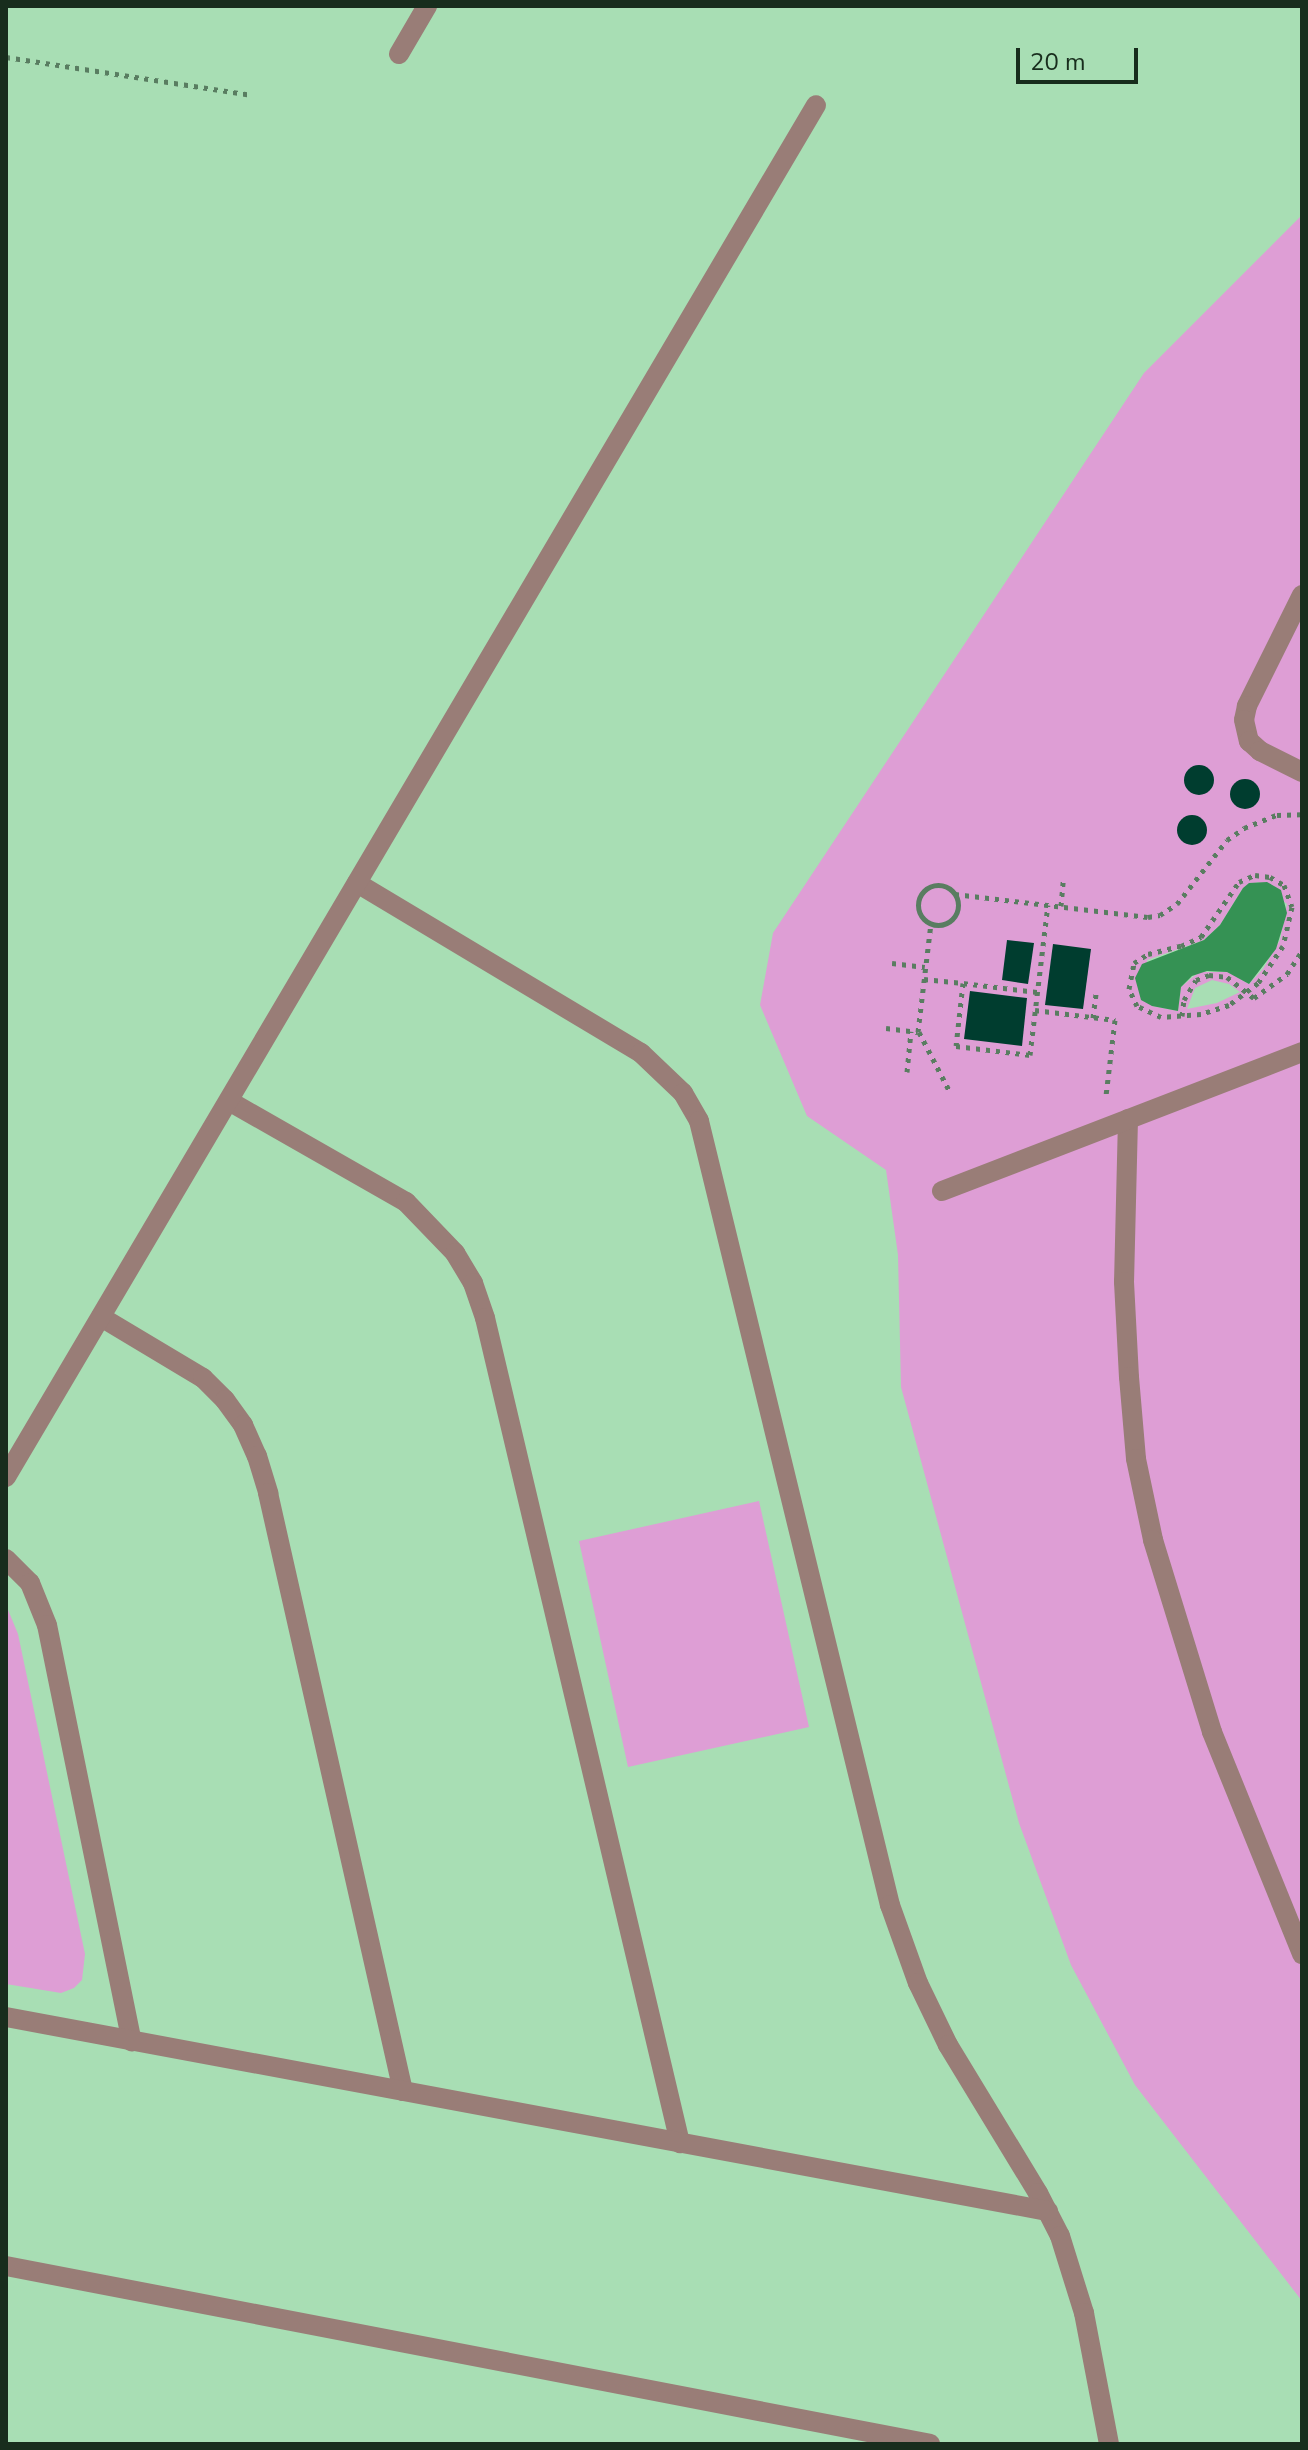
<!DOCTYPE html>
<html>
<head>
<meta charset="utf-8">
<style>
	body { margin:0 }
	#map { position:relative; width:1308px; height:2450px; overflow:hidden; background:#a8deb4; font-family:"Nunito Sans",sans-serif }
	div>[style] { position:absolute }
	.green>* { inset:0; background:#de9ed5 }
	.water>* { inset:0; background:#359254 }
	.building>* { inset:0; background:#003d2f }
	.round { border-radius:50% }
	.path>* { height:5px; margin-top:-2.5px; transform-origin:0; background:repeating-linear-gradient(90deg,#597d61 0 4px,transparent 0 10px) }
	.path>.ring { margin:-2.5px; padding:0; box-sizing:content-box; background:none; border:5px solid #597d61; border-radius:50% }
	.minor>* { height:20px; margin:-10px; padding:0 10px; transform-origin:10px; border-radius:10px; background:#997d77 }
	span { translate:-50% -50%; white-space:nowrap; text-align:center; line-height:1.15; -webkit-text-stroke:8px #a8deb4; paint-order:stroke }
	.frame { position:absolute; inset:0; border:8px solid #182d1d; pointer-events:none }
	.scale { position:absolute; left:1016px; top:48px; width:122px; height:36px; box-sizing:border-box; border:4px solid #182d1d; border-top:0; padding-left:10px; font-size:24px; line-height:28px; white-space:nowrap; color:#182d1d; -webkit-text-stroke:6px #a8deb4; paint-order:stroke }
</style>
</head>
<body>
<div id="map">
	<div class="green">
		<i style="clip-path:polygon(evenodd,1302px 215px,1302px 2301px,1135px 2085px,1071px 1965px,1019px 1823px,901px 1387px,898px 1255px,886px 1170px,807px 1116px,760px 1005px,773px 933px,1144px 373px,1302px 215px,1258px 882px,1287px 904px,1280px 940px,1263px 969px,1249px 984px,1228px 972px,1199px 972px,1181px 987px,1178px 1011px,1152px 1006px,1147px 960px,1204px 940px,1220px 925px,1243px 888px,1258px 882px,1302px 215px,1212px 980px,1229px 984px,1240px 992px,1217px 1003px,1187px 1009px,1195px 988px,1212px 980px)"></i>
		<i style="clip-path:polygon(759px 1501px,809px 1727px,628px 1767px,579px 1541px)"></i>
		<i style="clip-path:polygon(6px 1605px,18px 1634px,85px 1954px,82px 1980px,74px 1988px,61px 1993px,6px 1984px)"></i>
	</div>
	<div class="water">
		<i style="clip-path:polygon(1267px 882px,1281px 890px,1287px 913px,1276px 949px,1249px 984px,1227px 972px,1207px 971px,1192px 976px,1181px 987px,1178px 1011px,1152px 1006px,1141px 1000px,1135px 978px,1142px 964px,1204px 940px,1220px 925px,1243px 888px,1249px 883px)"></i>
	</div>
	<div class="building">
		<i class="round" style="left:1184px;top:765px;width:30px;height:30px"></i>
		<i class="round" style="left:1230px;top:779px;width:30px;height:30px"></i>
		<i class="round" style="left:1177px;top:815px;width:30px;height:30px"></i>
		<i style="clip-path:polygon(1007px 940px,1034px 943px,1028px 984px,1002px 980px)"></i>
		<i style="clip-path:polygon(1053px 944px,1091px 949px,1083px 1009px,1045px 1005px)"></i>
		<i style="clip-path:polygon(970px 991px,1027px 998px,1022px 1046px,964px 1039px)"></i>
	</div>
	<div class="path">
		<i style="left:6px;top:57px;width:249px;rotate:8.8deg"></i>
		<i style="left:1255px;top:875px;width:15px;rotate:8deg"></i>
		<i style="left:1270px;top:877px;width:16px;rotate:30deg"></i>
		<i style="left:1284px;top:885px;width:23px;rotate:70deg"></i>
		<i style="left:1292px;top:907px;width:40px;rotate:103deg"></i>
		<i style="left:1283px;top:946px;width:45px;rotate:124deg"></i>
		<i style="left:1258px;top:983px;width:36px;rotate:143deg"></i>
		<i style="left:1229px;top:1005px;width:29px;rotate:162deg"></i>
		<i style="left:1201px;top:1014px;width:40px;rotate:175.7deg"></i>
		<i style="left:1161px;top:1017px;width:26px;rotate:-155deg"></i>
		<i style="left:1137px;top:1006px;width:19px;rotate:-115deg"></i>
		<i style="left:1129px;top:989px;width:26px;rotate:-79deg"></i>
		<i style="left:1134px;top:963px;width:17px;rotate:-33deg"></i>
		<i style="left:1148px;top:954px;width:34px;rotate:-14deg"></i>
		<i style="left:1181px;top:946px;width:22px;rotate:-24deg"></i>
		<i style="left:1201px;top:937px;width:67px;rotate:-55.4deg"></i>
		<i style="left:1239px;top:882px;width:17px;rotate:-24deg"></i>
		<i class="ring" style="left:918px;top:885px;width:35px;height:35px"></i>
		<i style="left:955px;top:894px;width:194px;rotate:6.8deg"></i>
		<i style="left:1148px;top:917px;width:12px;rotate:-9deg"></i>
		<i style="left:1160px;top:915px;width:20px;rotate:-33deg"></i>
		<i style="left:1177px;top:904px;width:81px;rotate:-52deg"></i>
		<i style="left:1227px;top:840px;width:21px;rotate:-35deg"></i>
		<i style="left:1244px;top:828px;width:35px;rotate:-22deg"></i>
		<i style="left:1277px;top:815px;width:25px;rotate:-2deg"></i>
		<i style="left:1061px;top:906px;width:25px;rotate:-85deg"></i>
		<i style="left:892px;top:963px;width:33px;rotate:7deg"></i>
		<i style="left:924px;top:979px;width:39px;rotate:6deg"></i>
		<i style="left:1037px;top:992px;width:75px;rotate:-173.1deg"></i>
		<i style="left:963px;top:983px;width:63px;rotate:96.3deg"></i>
		<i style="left:956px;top:1046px;width:75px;rotate:6.9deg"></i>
		<i style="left:1030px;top:1055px;width:151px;rotate:-83.2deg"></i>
		<i style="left:1035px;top:1010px;width:81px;rotate:7.1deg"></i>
		<i style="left:1115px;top:1020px;width:76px;rotate:96.8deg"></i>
		<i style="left:1182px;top:1016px;width:16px;rotate:-83deg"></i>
		<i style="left:1184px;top:1000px;width:23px;rotate:-59deg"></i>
		<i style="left:1196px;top:980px;width:14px;rotate:-21deg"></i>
		<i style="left:1209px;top:975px;width:18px;rotate:6deg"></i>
		<i style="left:1227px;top:977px;width:34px;rotate:38deg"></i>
		<i style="left:1254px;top:998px;width:41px;rotate:-36deg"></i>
		<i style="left:1287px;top:974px;width:27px;rotate:-57deg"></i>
		<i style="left:1093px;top:1018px;width:24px;rotate:-83deg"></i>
		<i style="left:886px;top:1028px;width:32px;rotate:7deg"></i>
		<i style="left:918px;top:1032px;width:110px;rotate:-83.2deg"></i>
		<i style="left:919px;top:1032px;width:65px;rotate:62.7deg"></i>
		<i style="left:907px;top:1072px;width:41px;rotate:-84.4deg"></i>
	</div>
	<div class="minor">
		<i style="left:399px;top:54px;width:56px;rotate:-59.7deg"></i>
		<i style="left:1302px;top:595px;width:124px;rotate:116.4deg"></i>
		<i style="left:1247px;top:706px;width:14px;rotate:102deg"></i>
		<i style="left:1244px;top:720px;width:22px;rotate:77deg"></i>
		<i style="left:1249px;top:741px;width:15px;rotate:42deg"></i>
		<i style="left:1260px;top:751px;width:47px;rotate:26.6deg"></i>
		<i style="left:357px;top:883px;width:331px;rotate:30.9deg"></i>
		<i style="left:641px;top:1053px;width:58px;rotate:43.6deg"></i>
		<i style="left:683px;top:1093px;width:32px;rotate:60deg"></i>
		<i style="left:699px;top:1121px;width:807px;rotate:76.31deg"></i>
		<i style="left:890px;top:1905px;width:83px;rotate:70.3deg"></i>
		<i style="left:918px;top:1983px;width:69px;rotate:64.2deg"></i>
		<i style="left:948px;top:2045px;width:173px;rotate:58.7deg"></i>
		<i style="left:1038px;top:2193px;width:48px;rotate:62.9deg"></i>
		<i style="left:1060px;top:2236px;width:81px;rotate:72.7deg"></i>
		<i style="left:1084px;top:2313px;width:133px;rotate:79.2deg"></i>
		<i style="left:229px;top:1101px;width:204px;rotate:29.7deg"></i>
		<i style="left:406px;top:1202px;width:71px;rotate:46.1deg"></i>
		<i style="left:455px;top:1253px;width:35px;rotate:59deg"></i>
		<i style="left:473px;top:1283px;width:37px;rotate:71deg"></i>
		<i style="left:485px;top:1318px;width:848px;rotate:76.7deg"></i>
		<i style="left:1128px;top:1119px;width:163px;rotate:91.4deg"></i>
		<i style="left:1124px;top:1282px;width:95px;rotate:87deg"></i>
		<i style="left:1129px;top:1377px;width:82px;rotate:85.1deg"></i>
		<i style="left:1136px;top:1459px;width:83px;rotate:78.1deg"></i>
		<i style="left:1153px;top:1540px;width:201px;rotate:72.9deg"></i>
		<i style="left:1212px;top:1732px;width:240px;rotate:67.9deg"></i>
		<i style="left:942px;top:1191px;width:386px;rotate:-21.1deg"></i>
		<i style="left:101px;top:1317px;width:119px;rotate:30.9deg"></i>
		<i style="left:203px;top:1378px;width:31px;rotate:45deg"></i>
		<i style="left:225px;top:1400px;width:31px;rotate:54deg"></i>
		<i style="left:243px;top:1425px;width:34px;rotate:66deg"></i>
		<i style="left:257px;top:1456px;width:39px;rotate:73deg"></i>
		<i style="left:268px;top:1493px;width:613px;rotate:77.28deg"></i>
		<i style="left:6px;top:1477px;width:1593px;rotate:-59.44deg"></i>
		<i style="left:6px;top:1559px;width:34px;rotate:45deg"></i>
		<i style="left:30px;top:1583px;width:45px;rotate:68deg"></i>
		<i style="left:47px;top:1625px;width:425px;rotate:78.5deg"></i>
		<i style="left:6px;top:2017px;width:1060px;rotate:10.55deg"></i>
		<i style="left:6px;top:2266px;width:941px;rotate:10.9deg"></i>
	</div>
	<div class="frame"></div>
	<div class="scale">20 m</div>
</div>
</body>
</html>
